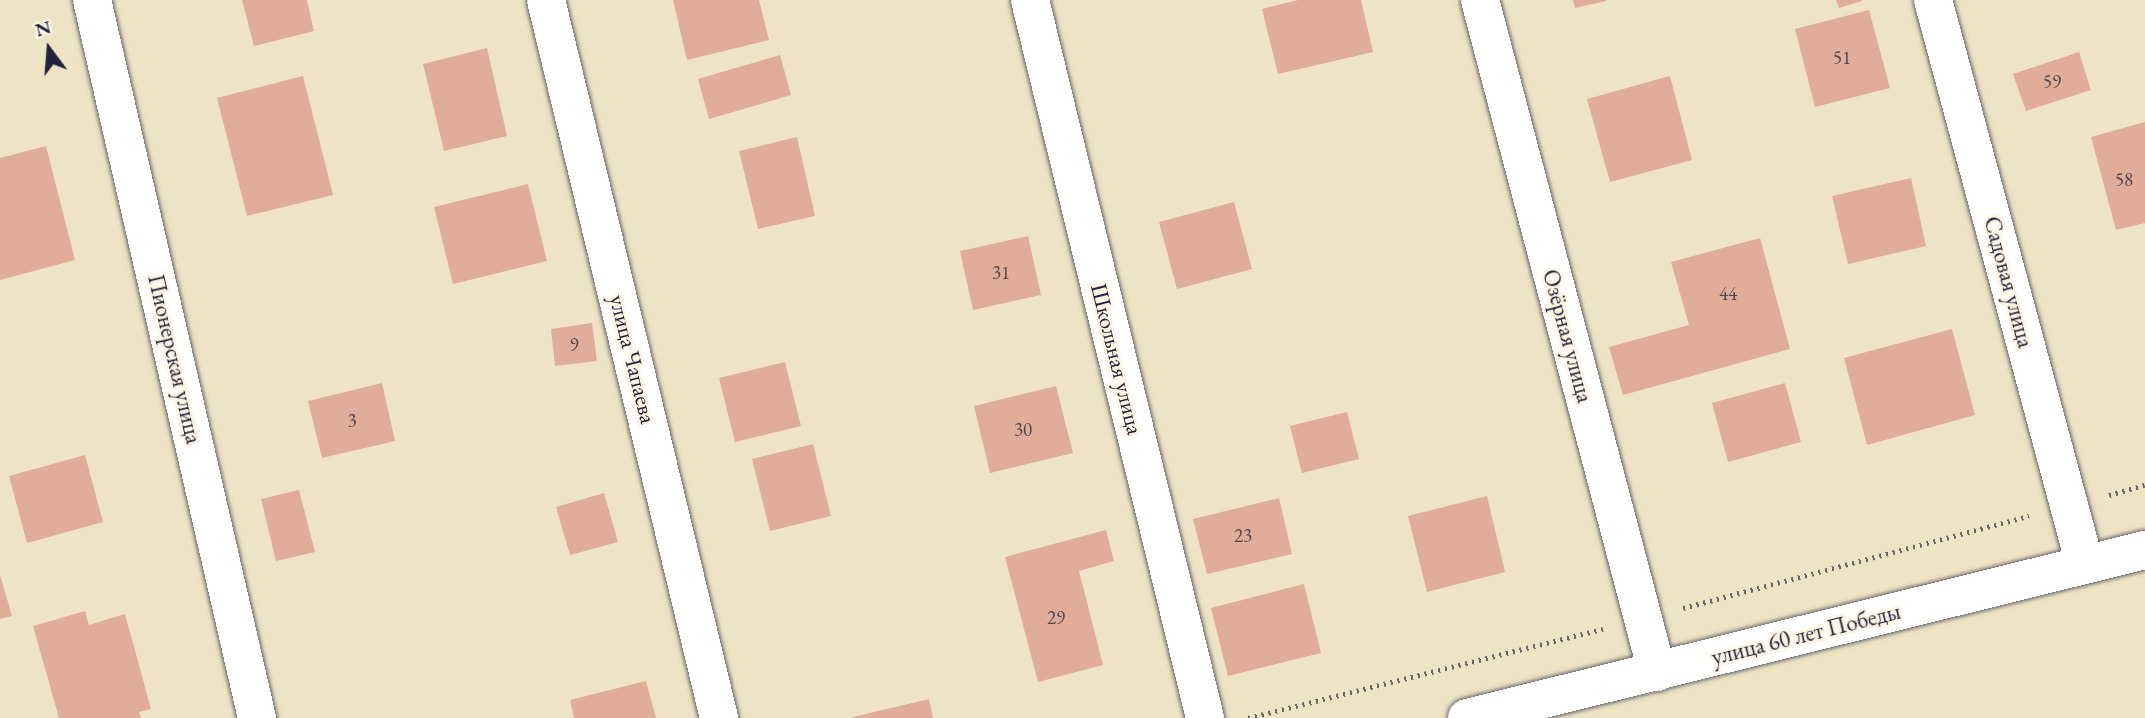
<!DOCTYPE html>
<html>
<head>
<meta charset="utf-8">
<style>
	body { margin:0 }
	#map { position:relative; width:2145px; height:718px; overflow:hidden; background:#eee4c5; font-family:"EB Garamond",serif }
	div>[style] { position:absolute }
	.building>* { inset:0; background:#e0ad98 }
	.path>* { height:4.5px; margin-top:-2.25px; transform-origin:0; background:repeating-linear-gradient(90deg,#69666b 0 2px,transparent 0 7px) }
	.roads { filter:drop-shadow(0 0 2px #69666b) drop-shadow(0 0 2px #69666b) }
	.minor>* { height:38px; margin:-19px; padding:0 19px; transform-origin:19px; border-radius:19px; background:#fff }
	span { translate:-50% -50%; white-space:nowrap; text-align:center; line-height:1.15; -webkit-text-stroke:6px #fcf5e5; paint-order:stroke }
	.number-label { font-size:19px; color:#524552 }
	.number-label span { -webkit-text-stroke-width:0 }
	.street-label { font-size:23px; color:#22223b }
	.north { position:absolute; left:14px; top:14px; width:70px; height:70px; -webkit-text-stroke:5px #fcf5e5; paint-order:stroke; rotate:344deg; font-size:19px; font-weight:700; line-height:28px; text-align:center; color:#22223b }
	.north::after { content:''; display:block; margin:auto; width:24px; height:32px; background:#22223b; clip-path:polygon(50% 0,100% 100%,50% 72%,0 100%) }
</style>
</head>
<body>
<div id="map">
	<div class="building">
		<i style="clip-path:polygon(242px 0,307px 0,314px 31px,254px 46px)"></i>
		<i style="clip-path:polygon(673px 0,759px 0,769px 40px,687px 60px)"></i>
		<i style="clip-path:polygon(1298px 0,1361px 0,1373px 52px,1278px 74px,1262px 9px)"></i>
		<i style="clip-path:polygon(1573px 0,1606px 0,1606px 1px,1575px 8px)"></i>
		<i style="clip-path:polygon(1836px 0,1862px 0,1862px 1px,1839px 8px)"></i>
		<i style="clip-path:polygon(1869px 10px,1890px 88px,1815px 107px,1795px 29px)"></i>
		<i style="clip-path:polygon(487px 48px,507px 136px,444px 151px,423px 64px)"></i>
		<i style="clip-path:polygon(2079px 52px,2091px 90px,2026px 111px,2013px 74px)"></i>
		<i style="clip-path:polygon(780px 55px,791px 95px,709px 119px,698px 79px)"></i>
		<i style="clip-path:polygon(303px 76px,333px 195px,247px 216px,217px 98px)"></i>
		<i style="clip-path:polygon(1670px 76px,1692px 160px,1610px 182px,1587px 99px)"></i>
		<i style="clip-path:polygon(2145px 122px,2145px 223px,2116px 230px,2091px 137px)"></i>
		<i style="clip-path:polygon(797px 137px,815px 216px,758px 229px,739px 151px)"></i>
		<i style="clip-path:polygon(46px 146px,75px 260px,0 280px,0 158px)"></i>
		<i style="clip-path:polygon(1911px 178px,1926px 246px,1848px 264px,1832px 196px)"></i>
		<i style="clip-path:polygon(528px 184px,547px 261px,453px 284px,434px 207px)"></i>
		<i style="clip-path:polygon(1234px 202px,1252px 269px,1177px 289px,1159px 222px)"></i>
		<i style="clip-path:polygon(1028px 236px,1041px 295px,973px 310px,960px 251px)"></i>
		<i style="clip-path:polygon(1760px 238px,1790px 349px,1623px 395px,1609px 347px,1689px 325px,1671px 262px)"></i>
		<i style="clip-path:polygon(592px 323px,597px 361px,555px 366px,551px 329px)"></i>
		<i style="clip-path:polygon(1952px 329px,1975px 415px,1867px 445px,1844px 358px)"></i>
		<i style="clip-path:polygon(785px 362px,801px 426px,735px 442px,719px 378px)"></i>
		<i style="clip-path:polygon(382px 383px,395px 441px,322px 458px,308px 401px)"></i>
		<i style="clip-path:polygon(1785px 383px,1801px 442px,1728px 462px,1712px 403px)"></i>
		<i style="clip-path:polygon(1056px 386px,1073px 453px,990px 473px,974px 406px)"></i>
		<i style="clip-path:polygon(1347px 412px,1359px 459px,1302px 473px,1290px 426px)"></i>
		<i style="clip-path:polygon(813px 444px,831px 516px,770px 531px,752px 459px)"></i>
		<i style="clip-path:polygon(85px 455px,103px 522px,27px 543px,9px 476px)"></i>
		<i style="clip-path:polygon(299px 490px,315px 552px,276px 561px,261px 499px)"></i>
		<i style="clip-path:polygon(604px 493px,618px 542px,570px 555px,556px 507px)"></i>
		<i style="clip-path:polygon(1487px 496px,1505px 572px,1427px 592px,1408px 516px)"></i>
		<i style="clip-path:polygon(1279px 498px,1292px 554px,1207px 574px,1193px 519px)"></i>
		<i style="clip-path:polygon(1106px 530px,1114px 561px,1079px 571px,1103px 665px,1038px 682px,1005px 557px)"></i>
		<i style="clip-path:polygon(0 575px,12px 616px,0 619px)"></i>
		<i style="clip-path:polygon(1304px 584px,1321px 653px,1228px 676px,1211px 608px)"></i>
		<i style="clip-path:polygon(85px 611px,89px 625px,125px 614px,151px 709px,139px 712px,141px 718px,59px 718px,33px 626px)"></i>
		<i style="clip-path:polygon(646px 681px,656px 718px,574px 718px,570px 700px)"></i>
		<i style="clip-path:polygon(929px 699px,933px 718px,853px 718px,853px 717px)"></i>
	</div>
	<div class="path">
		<i style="left:2109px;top:495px;width:37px;rotate:-16deg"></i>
		<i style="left:1683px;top:608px;width:358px;rotate:-14.9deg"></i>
		<i style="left:1248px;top:718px;width:366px;rotate:-14.1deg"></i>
	</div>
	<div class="roads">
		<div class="minor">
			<i style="left:92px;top:0;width:737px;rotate:77.06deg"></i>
			<i style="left:546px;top:0;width:739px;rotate:76.45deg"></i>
			<i style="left:1030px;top:0;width:739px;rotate:76.3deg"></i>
			<i style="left:1480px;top:0;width:695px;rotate:75.24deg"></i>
			<i style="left:1933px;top:0;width:585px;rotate:74.94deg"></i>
			<i style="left:1467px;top:718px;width:699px;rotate:-13.92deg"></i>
		</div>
	</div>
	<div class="number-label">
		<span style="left:1842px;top:58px">51</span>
		<span style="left:2052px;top:82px">59</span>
		<span style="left:2124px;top:180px">58</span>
		<span style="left:1001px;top:273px">31</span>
		<span style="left:1728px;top:294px">44</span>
		<span style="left:574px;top:345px">9</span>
		<span style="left:352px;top:421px">3</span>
		<span style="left:1023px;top:430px">30</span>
		<span style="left:1243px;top:536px">23</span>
		<span style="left:1056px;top:618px">29</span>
	</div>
	<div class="street-label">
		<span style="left:2009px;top:282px;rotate:75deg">Садовая улица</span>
		<span style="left:1568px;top:336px;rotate:75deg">Озёрная улица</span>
		<span style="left:175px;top:359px;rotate:77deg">Пионерская улица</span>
		<span style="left:633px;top:359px;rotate:76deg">улица Чапаева</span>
		<span style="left:1117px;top:359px;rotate:76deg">Школьная улица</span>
		<span style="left:1806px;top:634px;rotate:-14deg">улица 60 лет Победы</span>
	</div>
	<div class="north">N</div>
</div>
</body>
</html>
